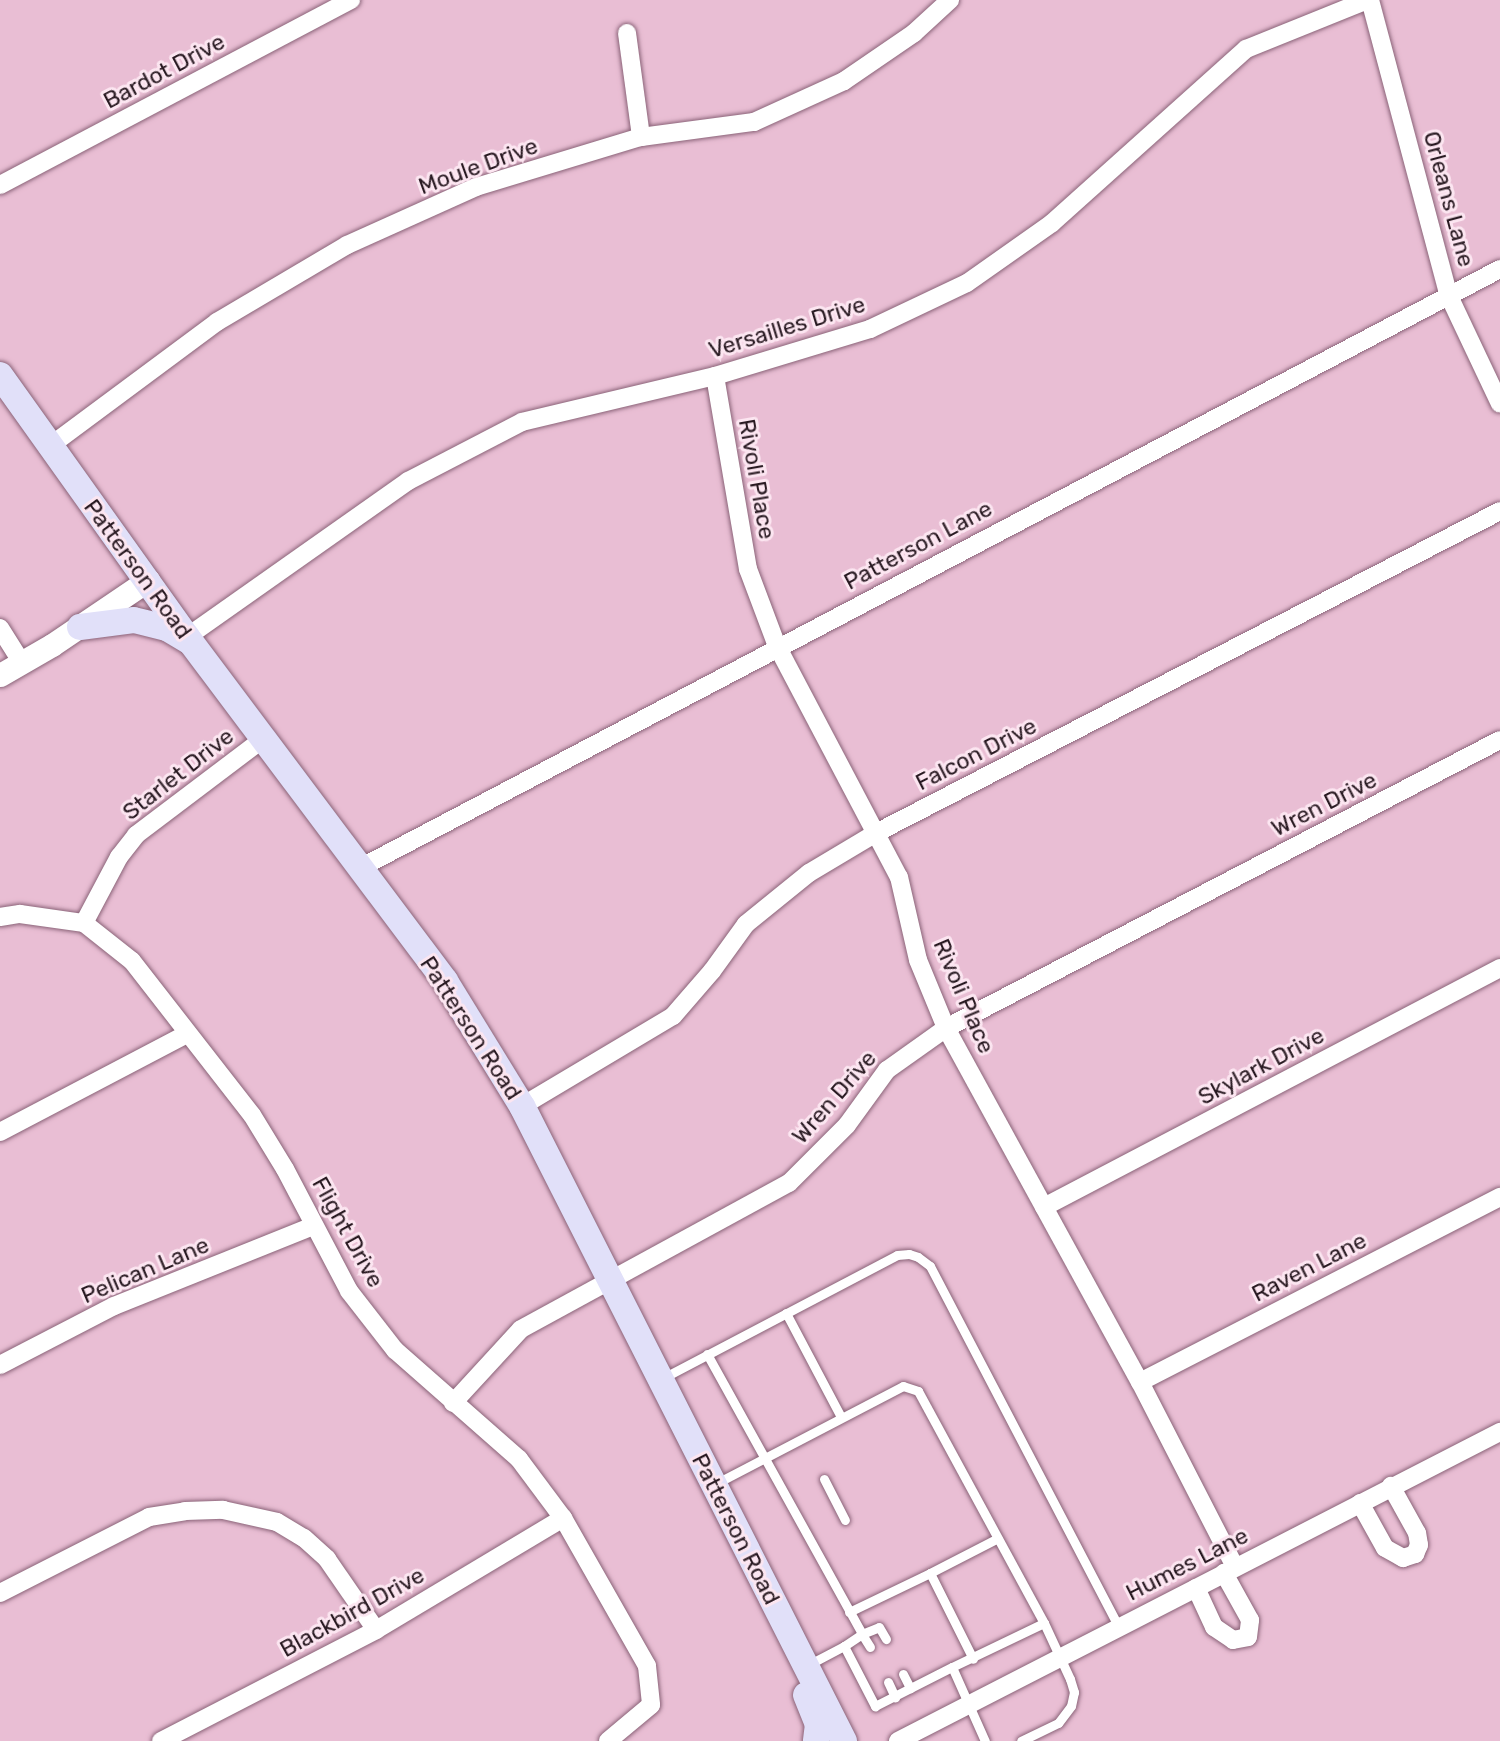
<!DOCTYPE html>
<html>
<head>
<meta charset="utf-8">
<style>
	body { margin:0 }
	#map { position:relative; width:1500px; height:1741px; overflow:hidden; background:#e9bed4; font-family:Rubik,sans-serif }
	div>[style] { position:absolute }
	.roads { filter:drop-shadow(0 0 2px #8a6378) drop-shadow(0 0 2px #8a6378) }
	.service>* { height:9px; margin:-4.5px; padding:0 4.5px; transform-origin:4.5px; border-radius:4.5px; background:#fff }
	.minor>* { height:18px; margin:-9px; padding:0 9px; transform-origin:9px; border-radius:9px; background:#fff }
	.tertiary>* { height:23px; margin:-11.5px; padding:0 11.5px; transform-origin:11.5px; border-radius:11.5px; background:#fff }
	.secondary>* { height:26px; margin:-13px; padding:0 13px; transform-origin:13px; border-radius:13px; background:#e1e0f9 }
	span { translate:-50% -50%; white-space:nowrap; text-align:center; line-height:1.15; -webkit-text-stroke:6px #fce6f1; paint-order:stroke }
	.street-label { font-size:23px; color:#291a22 }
</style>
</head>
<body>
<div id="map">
	<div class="roads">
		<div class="service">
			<i style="left:786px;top:1313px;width:118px;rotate:62.1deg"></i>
			<i style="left:707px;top:1354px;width:320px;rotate:61deg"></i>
			<i style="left:862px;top:1634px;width:22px;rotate:146deg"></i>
			<i style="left:663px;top:1378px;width:264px;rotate:-27.7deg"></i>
			<i style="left:897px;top:1255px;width:12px;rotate:-5deg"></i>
			<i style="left:909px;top:1254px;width:9px;rotate:18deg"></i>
			<i style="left:918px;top:1257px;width:15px;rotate:37deg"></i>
			<i style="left:930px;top:1266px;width:407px;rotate:62.4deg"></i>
			<i style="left:824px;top:1479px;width:46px;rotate:62.9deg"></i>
			<i style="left:715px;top:1484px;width:212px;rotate:-27.5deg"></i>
			<i style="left:903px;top:1386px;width:16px;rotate:18deg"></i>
			<i style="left:918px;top:1391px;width:264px;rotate:61.5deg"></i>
			<i style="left:1044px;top:1623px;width:62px;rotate:65.1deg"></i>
			<i style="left:1070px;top:1679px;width:14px;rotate:73deg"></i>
			<i style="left:1074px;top:1692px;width:14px;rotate:102deg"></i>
			<i style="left:1071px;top:1706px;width:21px;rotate:127deg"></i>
			<i style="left:1058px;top:1723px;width:41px;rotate:154.1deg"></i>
			<i style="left:930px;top:1573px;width:76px;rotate:-27.2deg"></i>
			<i style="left:849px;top:1612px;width:90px;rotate:-25.7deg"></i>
			<i style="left:930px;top:1573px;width:96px;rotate:63.4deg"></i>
			<i style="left:870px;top:1647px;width:15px;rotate:-122deg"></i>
			<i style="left:862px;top:1634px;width:18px;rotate:-22deg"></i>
			<i style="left:879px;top:1627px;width:14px;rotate:60deg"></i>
			<i style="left:808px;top:1665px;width:41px;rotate:-27.8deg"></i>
			<i style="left:844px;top:1646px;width:68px;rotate:62.7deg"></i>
			<i style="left:875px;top:1706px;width:86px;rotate:-26.9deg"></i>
			<i style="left:952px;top:1667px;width:81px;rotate:66deg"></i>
			<i style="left:952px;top:1667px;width:102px;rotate:-25.6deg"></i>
			<i style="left:903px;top:1674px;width:16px;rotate:63deg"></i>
			<i style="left:888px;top:1682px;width:17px;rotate:65deg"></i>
		</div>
		<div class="minor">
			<i style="left:1370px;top:0;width:306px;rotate:75.1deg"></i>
			<i style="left:1449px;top:296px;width:119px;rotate:64.7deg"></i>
			<i style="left:627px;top:33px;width:105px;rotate:82.3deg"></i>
			<i style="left:0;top:185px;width:397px;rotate:-27.8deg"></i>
			<i style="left:715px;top:376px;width:196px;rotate:80.3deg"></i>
			<i style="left:748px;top:569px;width:82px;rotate:69.4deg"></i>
			<i style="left:777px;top:646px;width:261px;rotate:62.2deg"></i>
			<i style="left:899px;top:877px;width:85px;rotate:77.1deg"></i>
			<i style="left:918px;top:960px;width:74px;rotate:67.6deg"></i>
			<i style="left:946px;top:1028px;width:404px;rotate:61.3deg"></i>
			<i style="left:1140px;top:1382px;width:208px;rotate:62.8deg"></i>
			<i style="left:50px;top:446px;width:208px;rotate:-36.6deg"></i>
			<i style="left:217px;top:322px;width:151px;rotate:-30.6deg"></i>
			<i style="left:347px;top:245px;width:141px;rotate:-24.2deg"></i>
			<i style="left:476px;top:187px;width:172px;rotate:-16.9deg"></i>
			<i style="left:641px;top:137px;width:114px;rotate:-7.6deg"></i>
			<i style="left:754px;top:122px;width:99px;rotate:-24.5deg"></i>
			<i style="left:844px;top:81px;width:85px;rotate:-34.4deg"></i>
			<i style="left:914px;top:33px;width:49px;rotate:-42.5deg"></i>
			<i style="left:0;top:628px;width:41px;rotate:57.8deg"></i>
			<i style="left:187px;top:637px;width:271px;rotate:-35.2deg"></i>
			<i style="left:408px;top:481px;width:128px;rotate:-27.4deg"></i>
			<i style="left:522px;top:422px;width:198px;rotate:-13.4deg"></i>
			<i style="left:715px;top:376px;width:162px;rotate:-16.9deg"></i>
			<i style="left:870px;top:329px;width:107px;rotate:-25.4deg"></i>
			<i style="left:967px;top:283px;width:104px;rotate:-35.2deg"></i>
			<i style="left:1052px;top:223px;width:261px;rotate:-41.9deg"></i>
			<i style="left:1246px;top:49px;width:131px;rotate:-22deg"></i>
			<i style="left:360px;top:868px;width:1288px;rotate:-27.72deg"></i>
			<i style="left:0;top:917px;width:20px;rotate:-9deg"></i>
			<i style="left:20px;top:914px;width:65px;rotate:8deg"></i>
			<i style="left:84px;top:923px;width:75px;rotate:-62.1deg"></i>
			<i style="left:119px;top:857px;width:28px;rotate:-52deg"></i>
			<i style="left:136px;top:835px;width:159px;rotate:-37.1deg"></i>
			<i style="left:84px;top:923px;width:61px;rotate:38.4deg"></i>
			<i style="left:132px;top:961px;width:195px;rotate:52.1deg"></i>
			<i style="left:252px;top:1115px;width:63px;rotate:58.6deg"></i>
			<i style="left:285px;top:1169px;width:138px;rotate:62.3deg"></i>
			<i style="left:349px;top:1291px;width:75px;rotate:52.1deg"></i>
			<i style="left:395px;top:1350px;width:165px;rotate:41.3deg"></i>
			<i style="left:519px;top:1459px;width:74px;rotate:53.3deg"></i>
			<i style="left:563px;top:1518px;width:170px;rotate:60.4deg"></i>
			<i style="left:647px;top:1666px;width:39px;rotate:84deg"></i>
			<i style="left:651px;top:1705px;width:56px;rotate:140.1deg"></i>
			<i style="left:522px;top:1106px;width:176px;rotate:-30.8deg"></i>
			<i style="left:673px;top:1016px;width:60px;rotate:-49.1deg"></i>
			<i style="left:712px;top:971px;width:58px;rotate:-54.1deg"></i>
			<i style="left:746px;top:924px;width:81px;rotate:-39deg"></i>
			<i style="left:809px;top:873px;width:78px;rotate:-30.8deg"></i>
			<i style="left:876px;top:833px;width:702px;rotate:-27.29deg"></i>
			<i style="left:0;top:1132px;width:211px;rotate:-27.7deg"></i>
			<i style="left:1044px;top:1207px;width:515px;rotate:-27.66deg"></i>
			<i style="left:0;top:1365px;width:128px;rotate:-27.4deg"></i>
			<i style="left:114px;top:1306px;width:214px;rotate:-21.9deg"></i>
			<i style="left:1140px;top:1382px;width:405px;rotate:-27.2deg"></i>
			<i style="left:453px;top:1403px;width:100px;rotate:-47.4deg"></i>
			<i style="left:521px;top:1329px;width:305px;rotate:-28.6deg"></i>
			<i style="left:789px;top:1183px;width:82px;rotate:-45deg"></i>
			<i style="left:847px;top:1125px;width:68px;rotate:-54deg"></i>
			<i style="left:887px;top:1070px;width:72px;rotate:-35.4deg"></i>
			<i style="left:946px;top:1028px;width:624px;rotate:-27.47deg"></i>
			<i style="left:1360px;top:1503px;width:51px;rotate:60.9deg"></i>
			<i style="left:1385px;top:1548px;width:21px;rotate:29deg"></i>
			<i style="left:1403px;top:1558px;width:13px;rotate:-18deg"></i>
			<i style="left:1415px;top:1554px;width:10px;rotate:-66deg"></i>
			<i style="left:1419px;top:1545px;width:12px;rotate:-99deg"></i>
			<i style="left:1417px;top:1533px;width:54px;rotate:-119deg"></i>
			<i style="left:1196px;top:1588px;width:43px;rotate:65.2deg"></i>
			<i style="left:1214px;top:1627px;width:23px;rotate:34deg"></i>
			<i style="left:1233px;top:1640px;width:15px;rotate:-11deg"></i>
			<i style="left:1248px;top:1637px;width:17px;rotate:-83deg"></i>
			<i style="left:1250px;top:1620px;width:54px;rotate:-119deg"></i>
			<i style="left:0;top:1593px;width:167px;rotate:-27deg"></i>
			<i style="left:149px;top:1517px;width:36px;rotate:-9deg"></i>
			<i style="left:185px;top:1511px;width:38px;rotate:-2deg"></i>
			<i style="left:223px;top:1510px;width:55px;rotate:12.5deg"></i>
			<i style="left:277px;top:1522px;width:31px;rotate:31deg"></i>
			<i style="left:304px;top:1538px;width:31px;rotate:42deg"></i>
			<i style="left:327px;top:1559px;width:86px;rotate:55.4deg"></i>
			<i style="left:161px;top:1741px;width:242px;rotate:-27.3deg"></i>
			<i style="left:376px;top:1630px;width:218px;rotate:-30.9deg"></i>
			<i style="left:898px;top:1741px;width:677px;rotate:-27.17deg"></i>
		</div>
		<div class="tertiary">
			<i style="left:0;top:675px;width:60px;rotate:-30deg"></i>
			<i style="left:52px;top:645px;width:116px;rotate:-34.1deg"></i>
		</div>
		<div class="secondary">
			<i style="left:0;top:375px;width:322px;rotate:54.5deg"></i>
			<i style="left:187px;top:637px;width:430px;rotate:53.1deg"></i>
			<i style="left:445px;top:981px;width:147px;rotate:58.4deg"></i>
			<i style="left:522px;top:1106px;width:712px;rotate:63.11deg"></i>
			<i style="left:80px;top:627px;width:54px;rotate:-7.4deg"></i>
			<i style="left:134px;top:620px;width:34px;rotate:14deg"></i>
			<i style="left:167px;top:628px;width:26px;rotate:31deg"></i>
			<i style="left:806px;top:1695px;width:31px;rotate:68deg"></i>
			<i style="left:818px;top:1724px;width:17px;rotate:97deg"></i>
		</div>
	</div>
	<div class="street-label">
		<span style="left:164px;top:71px;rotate:-28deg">Bardot Drive</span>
		<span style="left:478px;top:166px;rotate:-20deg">Moule Drive</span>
		<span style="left:1449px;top:199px;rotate:75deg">Orleans Lane</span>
		<span style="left:787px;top:327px;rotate:-17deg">Versailles Drive</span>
		<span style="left:757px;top:479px;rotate:80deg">Rivoli Place</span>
		<span style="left:918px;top:545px;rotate:-28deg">Patterson Lane</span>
		<span style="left:138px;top:569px;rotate:54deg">Patterson Road</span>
		<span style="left:976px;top:754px;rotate:-27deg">Falcon Drive</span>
		<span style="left:178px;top:774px;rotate:-38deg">Starlet Drive</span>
		<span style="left:1324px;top:804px;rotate:-27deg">Wren Drive</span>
		<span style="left:964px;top:996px;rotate:67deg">Rivoli Place</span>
		<span style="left:471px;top:1028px;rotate:57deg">Patterson Road</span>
		<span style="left:1261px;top:1066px;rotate:-28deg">Skylark Drive</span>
		<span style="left:834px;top:1097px;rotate:-49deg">Wren Drive</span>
		<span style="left:348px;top:1232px;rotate:61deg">Flight Drive</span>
		<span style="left:1309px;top:1267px;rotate:-27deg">Raven Lane</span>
		<span style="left:145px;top:1270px;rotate:-23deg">Pelican Lane</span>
		<span style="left:736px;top:1529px;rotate:63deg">Patterson Road</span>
		<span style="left:1187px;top:1564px;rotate:-27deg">Humes Lane</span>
		<span style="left:352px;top:1612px;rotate:-29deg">Blackbird Drive</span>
	</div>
</div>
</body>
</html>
